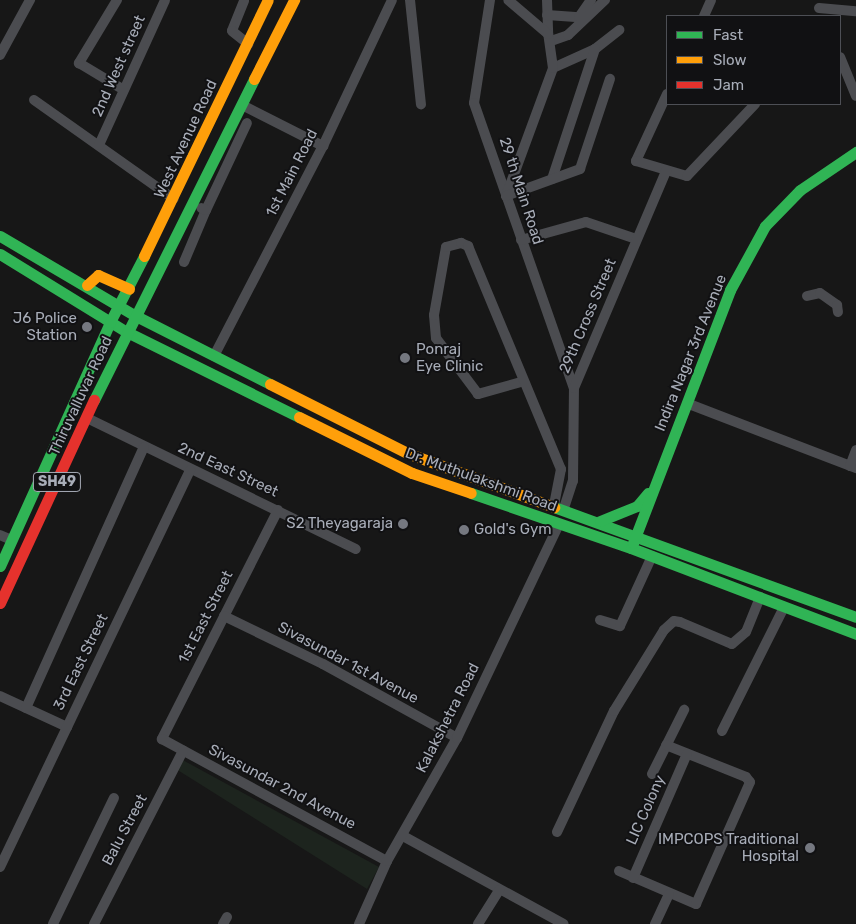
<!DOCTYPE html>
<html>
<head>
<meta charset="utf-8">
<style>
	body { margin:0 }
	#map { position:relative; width:856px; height:924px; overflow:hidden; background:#171717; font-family:Rubik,sans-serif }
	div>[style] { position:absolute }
	.green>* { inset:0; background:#1d241e }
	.street>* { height:10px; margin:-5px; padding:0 5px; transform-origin:5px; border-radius:5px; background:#4b4c50 }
	.fast>* { height:11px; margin:-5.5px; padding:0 5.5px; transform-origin:5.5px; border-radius:5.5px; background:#30b455 }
	.slow>* { height:11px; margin:-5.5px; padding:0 5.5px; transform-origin:5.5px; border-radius:5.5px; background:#ff9f0a }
	.jam>* { height:11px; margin:-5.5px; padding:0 5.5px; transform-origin:5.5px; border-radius:5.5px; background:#e5322d }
	.dots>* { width:14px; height:14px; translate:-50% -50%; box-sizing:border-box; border:2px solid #111113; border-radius:50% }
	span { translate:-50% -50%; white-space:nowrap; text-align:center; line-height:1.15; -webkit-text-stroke:4px #111113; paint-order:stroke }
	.shield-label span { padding:1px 4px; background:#111113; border:1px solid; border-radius:4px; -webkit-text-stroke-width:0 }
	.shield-label { font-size:14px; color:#a8adb8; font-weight:700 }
	.street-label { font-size:15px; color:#a8adb8 }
	.poi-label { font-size:15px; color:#a8adb8 }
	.right { translate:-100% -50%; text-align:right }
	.left { translate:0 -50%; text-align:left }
	.legend { position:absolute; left:666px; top:15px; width:175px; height:90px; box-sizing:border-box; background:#111113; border:1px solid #4d4f55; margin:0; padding:6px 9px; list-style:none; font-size:15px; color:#a8adb8 }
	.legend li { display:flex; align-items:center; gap:10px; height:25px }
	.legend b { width:25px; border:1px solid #4d4f55 }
</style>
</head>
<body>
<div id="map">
	<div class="green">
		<i style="clip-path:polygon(179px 758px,379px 867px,367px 889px,176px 769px)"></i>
	</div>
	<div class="street">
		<i style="left:117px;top:0;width:74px;rotate:121.1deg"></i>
		<i style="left:79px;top:63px;width:52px;rotate:31deg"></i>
		<i style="left:410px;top:0;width:105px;rotate:84deg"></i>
		<i style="left:490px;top:0;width:104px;rotate:98.8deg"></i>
		<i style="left:474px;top:103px;width:302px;rotate:70.7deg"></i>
		<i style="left:547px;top:0;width:34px;rotate:88deg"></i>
		<i style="left:244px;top:1px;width:32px;rotate:112deg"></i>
		<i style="left:232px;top:31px;width:21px;rotate:39deg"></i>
		<i style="left:819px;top:8px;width:37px;rotate:5deg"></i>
		<i style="left:547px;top:15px;width:32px;rotate:4deg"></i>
		<i style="left:579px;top:17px;width:21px;rotate:-55deg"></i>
		<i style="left:704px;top:16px;width:17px;rotate:-66deg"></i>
		<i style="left:551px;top:41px;width:18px;rotate:-19deg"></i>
		<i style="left:568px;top:35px;width:51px;rotate:-43.4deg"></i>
		<i style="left:0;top:55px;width:63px;rotate:-61.4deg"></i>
		<i style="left:840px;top:57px;width:42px;rotate:67.7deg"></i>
		<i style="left:553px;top:68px;width:46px;rotate:-24.3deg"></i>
		<i style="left:595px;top:49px;width:31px;rotate:-38deg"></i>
		<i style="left:667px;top:94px;width:74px;rotate:114.8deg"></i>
		<i style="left:636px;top:161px;width:53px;rotate:16.4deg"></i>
		<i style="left:687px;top:176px;width:99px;rotate:-46.6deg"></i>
		<i style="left:34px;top:100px;width:171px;rotate:35.3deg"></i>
		<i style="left:244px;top:106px;width:89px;rotate:26.9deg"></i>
		<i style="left:99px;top:145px;width:159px;rotate:-65.5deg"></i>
		<i style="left:552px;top:179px;width:137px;rotate:-71.7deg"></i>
		<i style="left:506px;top:196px;width:136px;rotate:-69.8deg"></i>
		<i style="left:553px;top:68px;width:34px;rotate:-98deg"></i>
		<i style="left:548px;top:34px;width:52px;rotate:-139.6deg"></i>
		<i style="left:506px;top:196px;width:79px;rotate:-20deg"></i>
		<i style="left:580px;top:169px;width:95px;rotate:-71.6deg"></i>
		<i style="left:206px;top:210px;width:96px;rotate:-64.8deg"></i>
		<i style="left:521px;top:240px;width:67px;rotate:-15.5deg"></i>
		<i style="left:586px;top:222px;width:53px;rotate:18.8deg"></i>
		<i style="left:184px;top:262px;width:56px;rotate:-67.1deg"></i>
		<i style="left:206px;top:210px;width:5px;rotate:-158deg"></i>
		<i style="left:807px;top:296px;width:13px;rotate:-13deg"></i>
		<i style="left:820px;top:293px;width:21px;rotate:35deg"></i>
		<i style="left:837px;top:305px;width:7px;rotate:82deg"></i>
		<i style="left:214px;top:356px;width:237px;rotate:-62.6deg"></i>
		<i style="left:323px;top:146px;width:161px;rotate:-64.7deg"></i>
		<i style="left:521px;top:382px;width:45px;rotate:164.4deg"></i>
		<i style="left:478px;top:394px;width:70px;rotate:-126.9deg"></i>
		<i style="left:436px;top:338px;width:23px;rotate:-95deg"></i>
		<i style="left:434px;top:315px;width:69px;rotate:-80deg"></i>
		<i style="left:446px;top:247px;width:16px;rotate:-15deg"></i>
		<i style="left:461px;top:243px;width:8px;rotate:23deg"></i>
		<i style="left:468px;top:246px;width:242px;rotate:67.4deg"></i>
		<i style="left:561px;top:469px;width:37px;rotate:101deg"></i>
		<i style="left:689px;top:404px;width:179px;rotate:21deg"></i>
		<i style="left:87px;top:418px;width:299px;rotate:26deg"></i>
		<i style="left:850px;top:466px;width:17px;rotate:-69deg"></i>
		<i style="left:564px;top:508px;width:28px;rotate:-72deg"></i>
		<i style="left:573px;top:481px;width:93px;rotate:-89.4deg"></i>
		<i style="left:574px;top:388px;width:236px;rotate:-67deg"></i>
		<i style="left:278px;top:510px;width:257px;rotate:116.9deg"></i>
		<i style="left:162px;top:739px;width:256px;rotate:28.5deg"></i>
		<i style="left:0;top:535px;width:13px;rotate:23deg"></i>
		<i style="left:224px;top:616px;width:110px;rotate:25.9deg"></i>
		<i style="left:323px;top:664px;width:153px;rotate:28.9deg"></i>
		<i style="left:600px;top:620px;width:21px;rotate:17deg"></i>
		<i style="left:620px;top:626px;width:77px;rotate:-65.4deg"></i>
		<i style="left:0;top:696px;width:74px;rotate:24.8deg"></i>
		<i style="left:26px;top:708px;width:286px;rotate:-65.7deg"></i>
		<i style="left:722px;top:731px;width:139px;rotate:-63.4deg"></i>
		<i style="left:652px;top:774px;width:72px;rotate:-63.4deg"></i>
		<i style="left:557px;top:832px;width:134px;rotate:-64.8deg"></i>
		<i style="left:614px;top:711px;width:95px;rotate:-58.3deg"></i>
		<i style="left:664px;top:630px;width:13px;rotate:-42deg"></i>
		<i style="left:674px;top:621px;width:6px;rotate:9deg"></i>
		<i style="left:680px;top:622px;width:56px;rotate:22.9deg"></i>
		<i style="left:732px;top:644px;width:18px;rotate:-41deg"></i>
		<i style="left:746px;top:632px;width:38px;rotate:-68deg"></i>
		<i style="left:403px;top:836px;width:183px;rotate:28.7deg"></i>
		<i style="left:0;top:867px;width:440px;rotate:-64.4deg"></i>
		<i style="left:619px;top:871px;width:84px;rotate:23.2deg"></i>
		<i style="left:696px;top:904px;width:133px;rotate:-66.1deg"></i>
		<i style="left:750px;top:782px;width:6px;rotate:-129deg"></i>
		<i style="left:746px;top:777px;width:86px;rotate:-158.2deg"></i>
		<i style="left:633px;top:878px;width:135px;rotate:-66.5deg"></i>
		<i style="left:53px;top:924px;width:140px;rotate:-64.2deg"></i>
		<i style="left:94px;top:924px;width:195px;rotate:-62.8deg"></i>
		<i style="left:223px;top:924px;width:8px;rotate:-60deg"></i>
		<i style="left:359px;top:924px;width:69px;rotate:-66deg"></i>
		<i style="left:387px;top:861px;width:142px;rotate:-60.4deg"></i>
		<i style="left:457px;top:738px;width:237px;rotate:-64.5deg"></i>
		<i style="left:478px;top:924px;width:40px;rotate:-58deg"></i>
		<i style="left:655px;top:924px;width:33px;rotate:-65deg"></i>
	</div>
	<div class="fast">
		<i style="left:0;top:236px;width:158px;rotate:30.5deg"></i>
		<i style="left:136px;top:316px;width:150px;rotate:26.9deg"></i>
		<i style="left:0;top:254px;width:149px;rotate:31.6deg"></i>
		<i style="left:127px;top:332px;width:192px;rotate:26.3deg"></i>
		<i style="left:94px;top:400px;width:359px;rotate:-63.5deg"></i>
		<i style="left:471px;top:493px;width:169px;rotate:19deg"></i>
		<i style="left:631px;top:548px;width:241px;rotate:20.9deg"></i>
		<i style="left:554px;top:507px;width:321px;rotate:20deg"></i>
		<i style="left:600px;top:521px;width:40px;rotate:-22deg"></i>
		<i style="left:637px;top:506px;width:17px;rotate:-50deg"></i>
		<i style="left:633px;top:543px;width:271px;rotate:-69deg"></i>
		<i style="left:730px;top:290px;width:73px;rotate:-61.3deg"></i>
		<i style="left:765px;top:226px;width:50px;rotate:-45.8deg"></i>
		<i style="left:800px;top:190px;width:68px;rotate:-34.2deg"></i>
		<i style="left:0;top:566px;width:268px;rotate:-65.7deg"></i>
		<i style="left:110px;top:322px;width:74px;rotate:-62.7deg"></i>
	</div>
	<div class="slow">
		<i style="left:254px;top:79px;width:89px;rotate:-63.1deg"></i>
		<i style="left:144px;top:256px;width:284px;rotate:-64.2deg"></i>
		<i style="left:87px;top:285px;width:15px;rotate:-42deg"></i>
		<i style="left:98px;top:275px;width:34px;rotate:24deg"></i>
		<i style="left:270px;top:384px;width:153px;rotate:26.7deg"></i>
		<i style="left:407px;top:453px;width:157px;rotate:20.2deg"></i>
		<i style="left:299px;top:417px;width:126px;rotate:26.4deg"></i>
		<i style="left:412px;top:473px;width:62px;rotate:18.7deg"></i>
	</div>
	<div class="jam">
		<i style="left:0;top:603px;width:224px;rotate:-65.2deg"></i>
	</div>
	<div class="dots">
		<i style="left:87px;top:327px;background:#757880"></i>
		<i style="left:405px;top:358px;background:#757880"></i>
		<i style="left:403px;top:524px;background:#757880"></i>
		<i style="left:464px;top:530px;background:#757880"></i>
		<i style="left:810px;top:848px;background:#757880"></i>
	</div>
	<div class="shield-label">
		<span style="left:57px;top:482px">SH49</span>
	</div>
	<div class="street-label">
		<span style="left:119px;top:66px;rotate:-66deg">2nd West street</span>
		<span style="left:186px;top:139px;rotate:-65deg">West Avenue Road</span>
		<span style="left:292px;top:173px;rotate:-63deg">1st Main Road</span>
		<span style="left:521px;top:191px;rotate:72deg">29 th Main Road</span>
		<span style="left:588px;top:316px;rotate:-67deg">29th Cross Street</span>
		<span style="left:691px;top:353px;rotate:-68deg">Indira Nagar 3rd Avenue</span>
		<span style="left:81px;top:396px;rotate:-65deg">Thiruvalluvar Road</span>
		<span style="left:228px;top:470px;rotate:25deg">2nd East Street</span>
		<span style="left:481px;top:480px;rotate:20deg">Dr. Muthulakshmi Road</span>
		<span style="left:206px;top:617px;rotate:-63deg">1st East Street</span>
		<span style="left:81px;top:662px;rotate:-64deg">3rd East Street</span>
		<span style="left:348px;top:663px;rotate:28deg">Sivasundar 1st Avenue</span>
		<span style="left:448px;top:718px;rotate:-63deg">Kalakshetra Road</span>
		<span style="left:282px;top:787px;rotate:28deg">Sivasundar 2nd Avenue</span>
		<span style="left:646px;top:810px;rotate:-66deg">LIC Colony</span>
		<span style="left:125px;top:830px;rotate:-62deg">Balu Street</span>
	</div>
	<div class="poi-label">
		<span class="right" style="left:77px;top:327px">J6 Police<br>Station</span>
		<span class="left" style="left:416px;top:358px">Ponraj<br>Eye Clinic</span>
		<span class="right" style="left:393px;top:524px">S2 Theyagaraja</span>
		<span class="left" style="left:474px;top:530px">Gold's Gym</span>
		<span class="right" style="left:799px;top:848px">IMPCOPS Traditional<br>Hospital</span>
	</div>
	<ul class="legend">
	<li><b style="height:6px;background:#30b455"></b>Fast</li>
	<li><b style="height:6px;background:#ff9f0a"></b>Slow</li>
	<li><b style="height:6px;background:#e5322d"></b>Jam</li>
	</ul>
</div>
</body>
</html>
